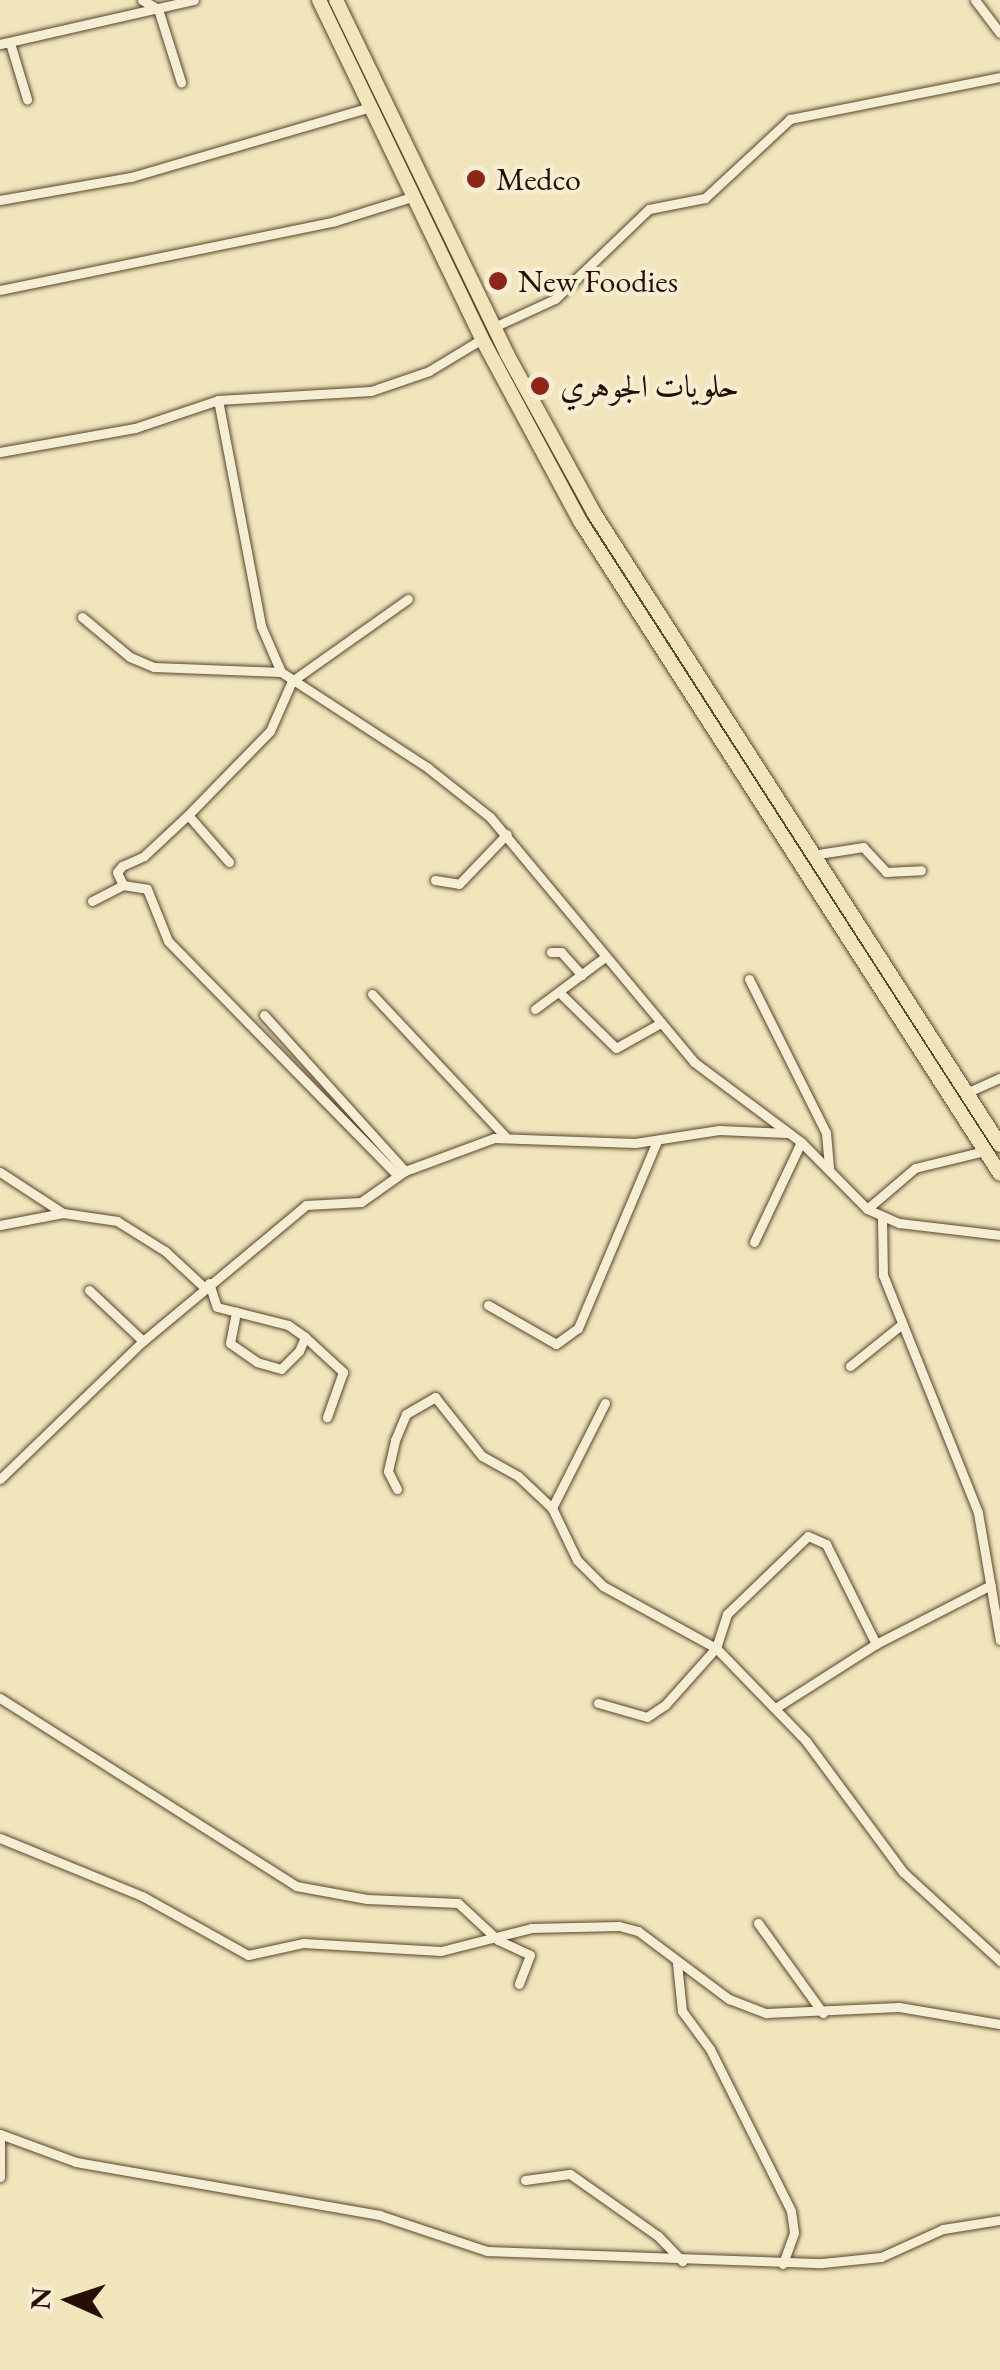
<!DOCTYPE html>
<html>
<head>
<meta charset="utf-8">
<style>
	body { margin:0 }
	#map { position:relative; width:1000px; height:2370px; overflow:hidden; background:#f0e5bb; font-family:"EB Garamond",Amiri,serif }
	div>[style] { position:absolute }
	.roads { filter:drop-shadow(0 0 2px #59442f) drop-shadow(0 0 2px #59442f) }
	.minor>* { height:9px; margin:-4.5px; padding:0 4.5px; transform-origin:4.5px; border-radius:4.5px; background:#f5eed3 }
	.trunk>* { height:14px; margin:-7px; padding:0 7px; transform-origin:7px; border-radius:7px; background:#f0e5bb }
	.dots>* { width:28px; height:28px; translate:-50% -50%; box-sizing:border-box; border:5px solid #f5eed3; border-radius:50% }
	span { translate:-50% -50%; white-space:nowrap; text-align:center; line-height:1.15; -webkit-text-stroke:8px #f5eed3; paint-order:stroke }
	.poi-label { font-size:32px; color:#270e00 }
	.left { translate:0 -50%; text-align:left }
	.north { position:absolute; left:20px; top:2250px; width:100px; height:100px; -webkit-text-stroke:8px #f5eed3; paint-order:stroke; rotate:273deg; font-size:28px; font-weight:700; line-height:40px; text-align:center; color:#270e00 }
	.north::after { content:''; display:block; margin:auto; width:35px; height:45px; background:#270e00; clip-path:polygon(50% 0,100% 100%,50% 72%,0 100%) }
</style>
</head>
<body>
<div id="map">
	<div class="roads">
		<div class="minor">
			<i style="left:142px;top:0;width:18px;rotate:29deg"></i>
			<i style="left:158px;top:9px;width:77px;rotate:72.5deg"></i>
			<i style="left:975px;top:0;width:41px;rotate:52.9deg"></i>
			<i style="left:10px;top:43px;width:59px;rotate:73.1deg"></i>
			<i style="left:0;top:44px;width:199px;rotate:-12.8deg"></i>
			<i style="left:0;top:200px;width:133px;rotate:-10deg"></i>
			<i style="left:131px;top:177px;width:250px;rotate:-16.3deg"></i>
			<i style="left:0;top:290px;width:342px;rotate:-11.6deg"></i>
			<i style="left:335px;top:221px;width:81px;rotate:-17.3deg"></i>
			<i style="left:494px;top:327px;width:67px;rotate:-24.7deg"></i>
			<i style="left:555px;top:299px;width:130px;rotate:-43.8deg"></i>
			<i style="left:649px;top:209px;width:57px;rotate:-11.1deg"></i>
			<i style="left:705px;top:198px;width:116px;rotate:-42.9deg"></i>
			<i style="left:790px;top:119px;width:214px;rotate:-11.3deg"></i>
			<i style="left:218px;top:400px;width:230px;rotate:79.2deg"></i>
			<i style="left:261px;top:626px;width:50px;rotate:66.5deg"></i>
			<i style="left:281px;top:672px;width:176px;rotate:33.1deg"></i>
			<i style="left:428px;top:768px;width:79px;rotate:38.3deg"></i>
			<i style="left:490px;top:817px;width:319px;rotate:50.2deg"></i>
			<i style="left:694px;top:1062px;width:134px;rotate:36.8deg"></i>
			<i style="left:801px;top:1142px;width:94px;rotate:45.4deg"></i>
			<i style="left:867px;top:1209px;width:35px;rotate:24deg"></i>
			<i style="left:899px;top:1223px;width:102px;rotate:6.8deg"></i>
			<i style="left:0;top:452px;width:137px;rotate:-10.1deg"></i>
			<i style="left:135px;top:428px;width:88px;rotate:-18.6deg"></i>
			<i style="left:218px;top:400px;width:153px;rotate:-3.4deg"></i>
			<i style="left:371px;top:391px;width:61px;rotate:-19deg"></i>
			<i style="left:429px;top:371px;width:62px;rotate:-31.1deg"></i>
			<i style="left:82px;top:617px;width:62px;rotate:39.8deg"></i>
			<i style="left:130px;top:657px;width:26px;rotate:23deg"></i>
			<i style="left:154px;top:667px;width:127px;rotate:2.3deg"></i>
			<i style="left:812px;top:855px;width:52px;rotate:-8.9deg"></i>
			<i style="left:863px;top:847px;width:34px;rotate:47deg"></i>
			<i style="left:886px;top:872px;width:35px;rotate:-3deg"></i>
			<i style="left:229px;top:862px;width:62px;rotate:-131.1deg"></i>
			<i style="left:188px;top:815px;width:117px;rotate:-45.7deg"></i>
			<i style="left:270px;top:731px;width:55px;rotate:-66.3deg"></i>
			<i style="left:292px;top:681px;width:142px;rotate:-35.3deg"></i>
			<i style="left:435px;top:880px;width:24px;rotate:9deg"></i>
			<i style="left:459px;top:884px;width:69px;rotate:-46.2deg"></i>
			<i style="left:123px;top:885px;width:14px;rotate:-115deg"></i>
			<i style="left:117px;top:872px;width:8px;rotate:-50deg"></i>
			<i style="left:122px;top:866px;width:24px;rotate:-24deg"></i>
			<i style="left:144px;top:856px;width:60px;rotate:-43deg"></i>
			<i style="left:92px;top:901px;width:35px;rotate:-27deg"></i>
			<i style="left:123px;top:885px;width:24px;rotate:9deg"></i>
			<i style="left:147px;top:889px;width:56px;rotate:68deg"></i>
			<i style="left:168px;top:941px;width:327px;rotate:45.6deg"></i>
			<i style="left:551px;top:952px;width:10px"></i>
			<i style="left:561px;top:952px;width:31px;rotate:48deg"></i>
			<i style="left:749px;top:979px;width:172px;rotate:63.4deg"></i>
			<i style="left:826px;top:1133px;width:35px;rotate:85deg"></i>
			<i style="left:560px;top:993px;width:78px;rotate:44.5deg"></i>
			<i style="left:616px;top:1048px;width:49px;rotate:-29.2deg"></i>
			<i style="left:372px;top:994px;width:195px;rotate:46.9deg"></i>
			<i style="left:535px;top:1009px;width:87px;rotate:-36.6deg"></i>
			<i style="left:264px;top:1015px;width:210px;rotate:47.9deg"></i>
			<i style="left:966px;top:1093px;width:37px;rotate:-24deg"></i>
			<i style="left:0;top:1172px;width:75px;rotate:33.1deg"></i>
			<i style="left:867px;top:1209px;width:63px;rotate:-40.5deg"></i>
			<i style="left:915px;top:1168px;width:72px;rotate:-13.7deg"></i>
			<i style="left:882px;top:1219px;width:56px;rotate:89deg"></i>
			<i style="left:883px;top:1275px;width:256px;rotate:68.2deg"></i>
			<i style="left:978px;top:1513px;width:129px;rotate:80.2deg"></i>
			<i style="left:0;top:1225px;width:64px;rotate:-10.8deg"></i>
			<i style="left:63px;top:1213px;width:55px;rotate:8.4deg"></i>
			<i style="left:117px;top:1221px;width:57px;rotate:32deg"></i>
			<i style="left:165px;top:1251px;width:54px;rotate:42.8deg"></i>
			<i style="left:754px;top:1242px;width:110px;rotate:-64.8deg"></i>
			<i style="left:209px;top:1283px;width:25px;rotate:72deg"></i>
			<i style="left:217px;top:1307px;width:73px;rotate:14.2deg"></i>
			<i style="left:288px;top:1325px;width:21px;rotate:35deg"></i>
			<i style="left:305px;top:1337px;width:15px;rotate:113deg"></i>
			<i style="left:299px;top:1351px;width:25px;rotate:135deg"></i>
			<i style="left:281px;top:1369px;width:25px;rotate:-164deg"></i>
			<i style="left:257px;top:1362px;width:33px;rotate:-145deg"></i>
			<i style="left:230px;top:1343px;width:32px;rotate:-79deg"></i>
			<i style="left:89px;top:1290px;width:74px;rotate:43.4deg"></i>
			<i style="left:488px;top:1305px;width:78px;rotate:29.8deg"></i>
			<i style="left:556px;top:1344px;width:27px;rotate:-36deg"></i>
			<i style="left:578px;top:1328px;width:203px;rotate:-67.1deg"></i>
			<i style="left:305px;top:1337px;width:52px;rotate:42.6deg"></i>
			<i style="left:343px;top:1372px;width:48px;rotate:109.6deg"></i>
			<i style="left:850px;top:1366px;width:67px;rotate:-38.9deg"></i>
			<i style="left:605px;top:1403px;width:118px;rotate:116.8deg"></i>
			<i style="left:552px;top:1508px;width:58px;rotate:64.3deg"></i>
			<i style="left:577px;top:1560px;width:37px;rotate:45deg"></i>
			<i style="left:603px;top:1586px;width:129px;rotate:28.8deg"></i>
			<i style="left:716px;top:1648px;width:129px;rotate:45.9deg"></i>
			<i style="left:806px;top:1741px;width:163px;rotate:53.5deg"></i>
			<i style="left:903px;top:1872px;width:132px;rotate:42.5deg"></i>
			<i style="left:0;top:1479px;width:199px;rotate:-44deg"></i>
			<i style="left:143px;top:1341px;width:212px;rotate:-39.8deg"></i>
			<i style="left:306px;top:1205px;width:55px;rotate:-3.1deg"></i>
			<i style="left:361px;top:1202px;width:54px;rotate:-35.2deg"></i>
			<i style="left:405px;top:1171px;width:95px;rotate:-20.3deg"></i>
			<i style="left:494px;top:1138px;width:141px;rotate:2deg"></i>
			<i style="left:635px;top:1143px;width:85px;rotate:-8.8deg"></i>
			<i style="left:719px;top:1130px;width:68px;rotate:2.5deg"></i>
			<i style="left:397px;top:1489px;width:20px;rotate:-117deg"></i>
			<i style="left:388px;top:1471px;width:32px;rotate:-77deg"></i>
			<i style="left:395px;top:1440px;width:28px;rotate:-67deg"></i>
			<i style="left:406px;top:1414px;width:34px;rotate:-30deg"></i>
			<i style="left:435px;top:1397px;width:75px;rotate:51.5deg"></i>
			<i style="left:482px;top:1456px;width:41px;rotate:29.1deg"></i>
			<i style="left:518px;top:1476px;width:47px;rotate:43.3deg"></i>
			<i style="left:0;top:1698px;width:351px;rotate:32.4deg"></i>
			<i style="left:296px;top:1886px;width:72px;rotate:10.4deg"></i>
			<i style="left:367px;top:1899px;width:91px;rotate:2.5deg"></i>
			<i style="left:458px;top:1903px;width:54px;rotate:42.8deg"></i>
			<i style="left:498px;top:1940px;width:35px;rotate:25deg"></i>
			<i style="left:530px;top:1955px;width:31px;rotate:111deg"></i>
			<i style="left:598px;top:1703px;width:51px;rotate:15.9deg"></i>
			<i style="left:647px;top:1717px;width:22px;rotate:-34deg"></i>
			<i style="left:665px;top:1705px;width:76px;rotate:-48.2deg"></i>
			<i style="left:716px;top:1648px;width:36px;rotate:-72deg"></i>
			<i style="left:727px;top:1614px;width:112px;rotate:-43.9deg"></i>
			<i style="left:808px;top:1536px;width:20px;rotate:24deg"></i>
			<i style="left:826px;top:1544px;width:112px;rotate:63.4deg"></i>
			<i style="left:777px;top:1707px;width:117px;rotate:-32.5deg"></i>
			<i style="left:876px;top:1644px;width:129px;rotate:-27.2deg"></i>
			<i style="left:0;top:1838px;width:153px;rotate:22.2deg"></i>
			<i style="left:142px;top:1896px;width:121px;rotate:29.1deg"></i>
			<i style="left:248px;top:1955px;width:56px;rotate:-12.3deg"></i>
			<i style="left:303px;top:1943px;width:138px;rotate:3.3deg"></i>
			<i style="left:441px;top:1951px;width:93px;rotate:-14.3deg"></i>
			<i style="left:531px;top:1928px;width:88px;rotate:-1.3deg"></i>
			<i style="left:619px;top:1926px;width:20px;rotate:15deg"></i>
			<i style="left:638px;top:1931px;width:114px;rotate:36.8deg"></i>
			<i style="left:729px;top:1999px;width:40px;rotate:21deg"></i>
			<i style="left:766px;top:2013px;width:133px;rotate:-2.6deg"></i>
			<i style="left:899px;top:2007px;width:102px;rotate:9.6deg"></i>
			<i style="left:758px;top:1923px;width:111px;rotate:54.2deg"></i>
			<i style="left:677px;top:1963px;width:48px;rotate:84.1deg"></i>
			<i style="left:682px;top:2011px;width:47px;rotate:53.6deg"></i>
			<i style="left:710px;top:2049px;width:181px;rotate:63.4deg"></i>
			<i style="left:791px;top:2211px;width:22px;rotate:82deg"></i>
			<i style="left:794px;top:2233px;width:33px;rotate:110deg"></i>
			<i style="left:0;top:2134px;width:81px;rotate:20.2deg"></i>
			<i style="left:76px;top:2162px;width:308px;rotate:9.9deg"></i>
			<i style="left:379px;top:2215px;width:114px;rotate:18.4deg"></i>
			<i style="left:487px;top:2251px;width:335px;rotate:2.1deg"></i>
			<i style="left:822px;top:2263px;width:59px;rotate:-5.8deg"></i>
			<i style="left:881px;top:2257px;width:68px;rotate:-24.3deg"></i>
			<i style="left:943px;top:2229px;width:58px;rotate:-9deg"></i>
			<i style="left:0;top:2177px;width:43px;rotate:-90deg"></i>
			<i style="left:525px;top:2180px;width:45px;rotate:-7.6deg"></i>
			<i style="left:570px;top:2174px;width:108px;rotate:35.2deg"></i>
			<i style="left:658px;top:2236px;width:35px;rotate:46deg"></i>
		</div>
		<div class="trunk">
			<i style="left:319px;top:0;width:376px;rotate:64.3deg"></i>
			<i style="left:482px;top:339px;width:207px;rotate:61.7deg"></i>
			<i style="left:580px;top:521px;width:776px;rotate:57.25deg"></i>
			<i style="left:336px;top:0;width:393px;rotate:64.2deg"></i>
			<i style="left:507px;top:354px;width:181px;rotate:61.3deg"></i>
			<i style="left:594px;top:513px;width:751px;rotate:57.28deg"></i>
		</div>
	</div>
	<div class="dots">
		<i style="left:476px;top:179px;background:#8f2418"></i>
		<i style="left:498px;top:281px;background:#8f2418"></i>
		<i style="left:540px;top:386px;background:#8f2418"></i>
	</div>
	<div class="poi-label">
		<span class="left" style="left:496px;top:179px">Medco</span>
		<span class="left" style="left:518px;top:281px">New Foodies</span>
		<span class="left" style="left:560px;top:386px">حلويات الجوهري</span>
	</div>
	<div class="north">N</div>
</div>
</body>
</html>
